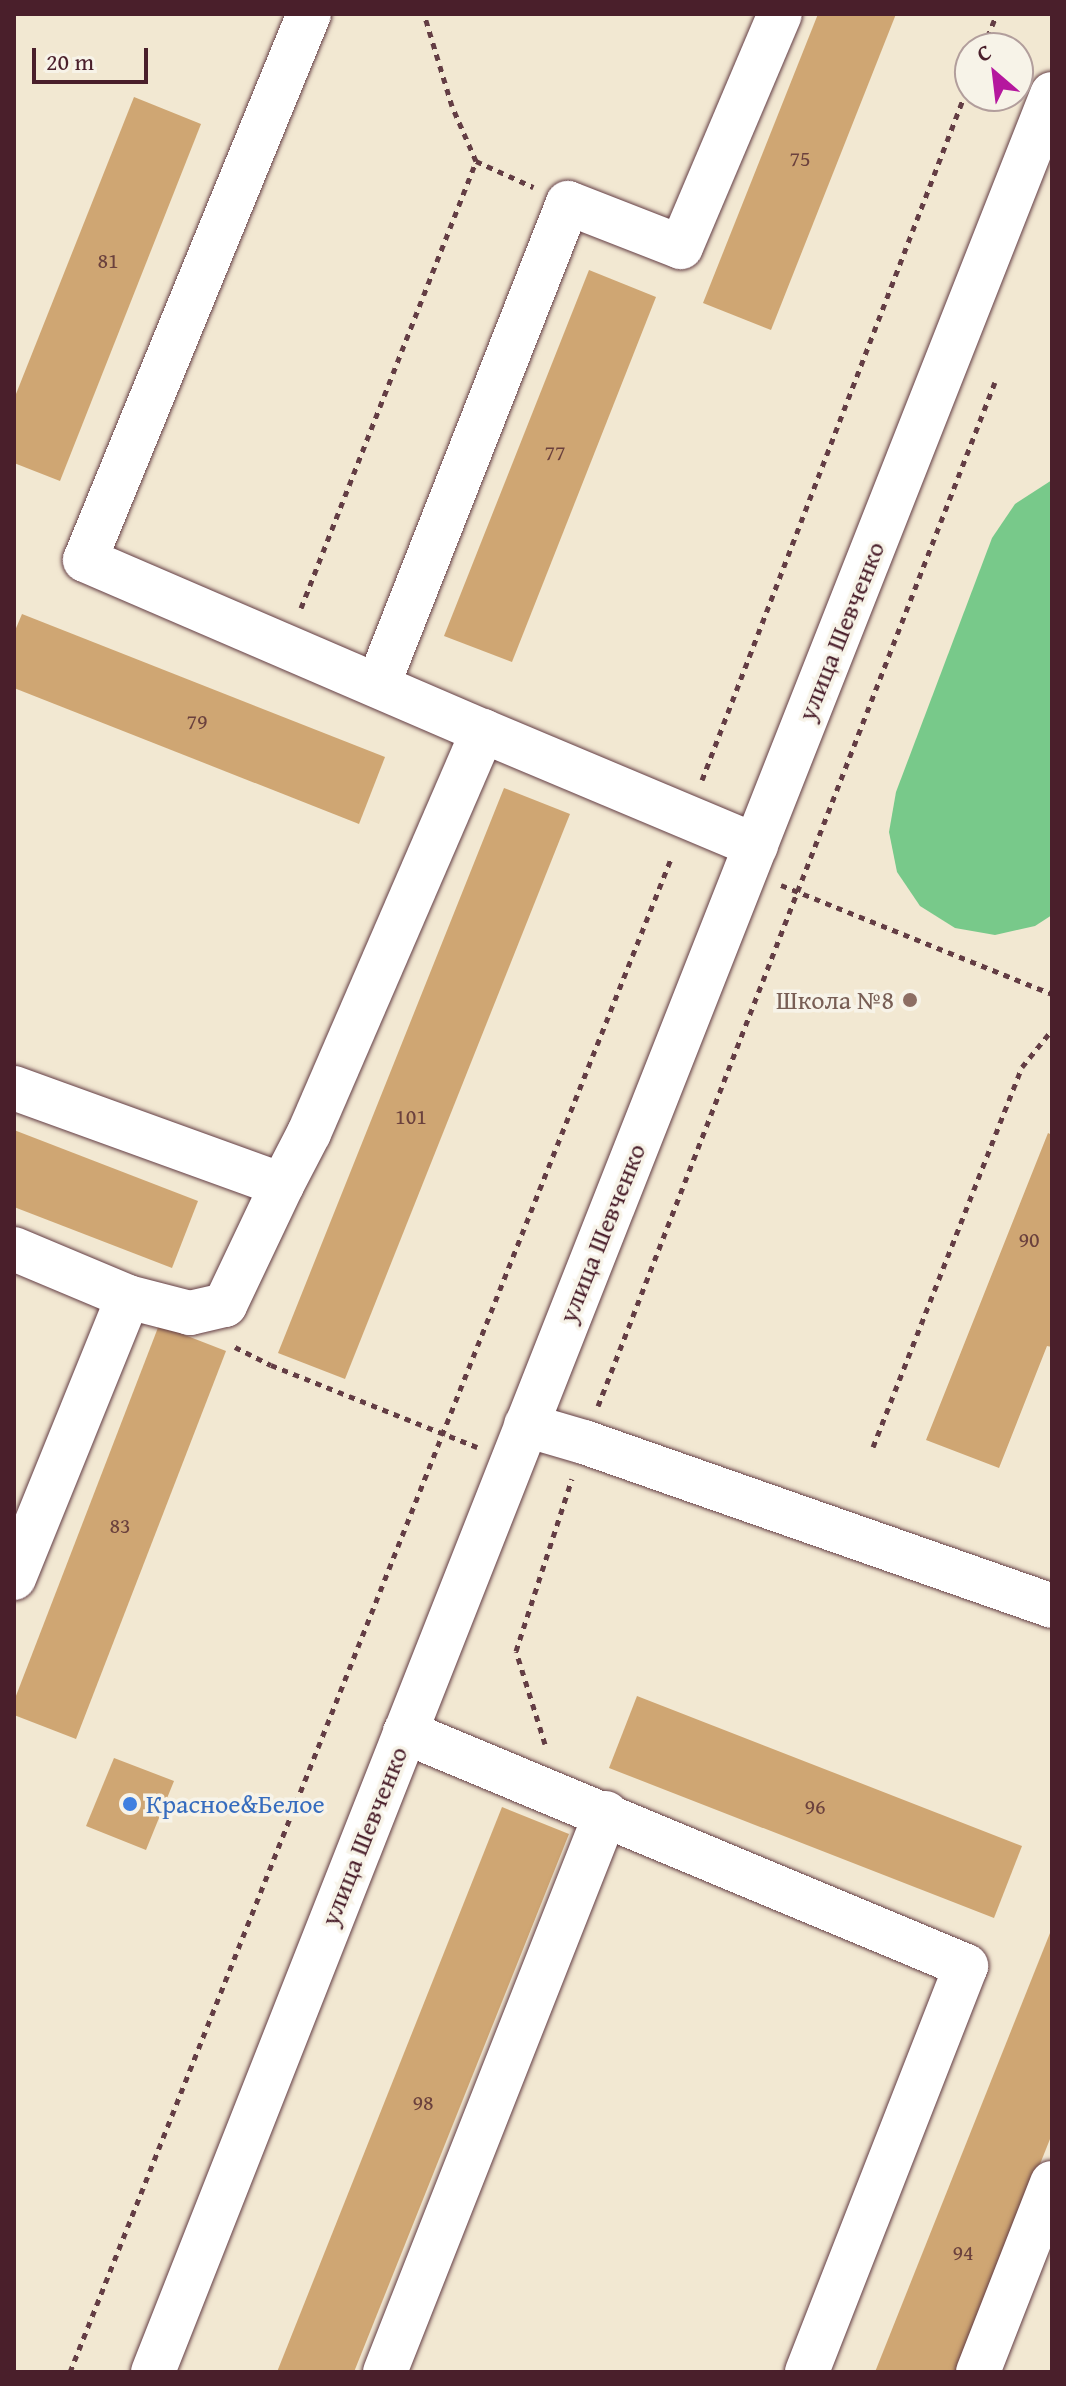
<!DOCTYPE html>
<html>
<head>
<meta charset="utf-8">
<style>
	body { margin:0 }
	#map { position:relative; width:1066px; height:2386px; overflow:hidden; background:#f2e8d2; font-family:"Gentium Book Plus",serif }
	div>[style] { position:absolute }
	.green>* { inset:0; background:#78c98a }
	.building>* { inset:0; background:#cfa673 }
	.path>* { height:5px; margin-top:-2.5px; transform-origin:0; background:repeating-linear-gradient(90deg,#633d44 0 6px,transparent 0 12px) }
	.roads { filter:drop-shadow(0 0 2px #633d44) drop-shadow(0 0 2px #633d44) }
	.minor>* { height:44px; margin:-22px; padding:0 22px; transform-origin:22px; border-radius:22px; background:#fff }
	.dots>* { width:22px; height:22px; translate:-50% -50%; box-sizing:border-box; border:4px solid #f7f3e8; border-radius:50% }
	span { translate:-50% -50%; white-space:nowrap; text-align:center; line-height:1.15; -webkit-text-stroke:7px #f7f3e8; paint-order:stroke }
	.number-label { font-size:22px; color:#6b413d }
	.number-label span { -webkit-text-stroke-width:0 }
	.street-label { font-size:26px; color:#4a1f2b }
	.education-label { font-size:26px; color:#785e54 }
	.right { translate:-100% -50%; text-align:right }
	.shop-label { font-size:26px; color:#366cbe }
	.left { translate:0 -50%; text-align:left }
	.frame { position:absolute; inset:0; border:16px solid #4a1f2b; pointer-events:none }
	.north { position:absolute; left:954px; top:32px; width:80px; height:80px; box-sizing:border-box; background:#f7f3e8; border:2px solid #b29e9c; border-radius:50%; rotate:332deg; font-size:22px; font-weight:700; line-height:32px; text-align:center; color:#4a1f2b }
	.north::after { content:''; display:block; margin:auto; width:28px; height:36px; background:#b5179e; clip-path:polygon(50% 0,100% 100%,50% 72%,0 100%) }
	.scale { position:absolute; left:32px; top:48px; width:116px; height:36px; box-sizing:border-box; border:4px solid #4a1f2b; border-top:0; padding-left:10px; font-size:24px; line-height:28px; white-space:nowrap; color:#4a1f2b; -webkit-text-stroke:6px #f7f3e8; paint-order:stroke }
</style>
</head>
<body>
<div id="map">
	<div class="green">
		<i style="clip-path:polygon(1052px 480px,1052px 915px,1035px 926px,995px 935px,955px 928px,920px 906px,897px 872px,889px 832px,896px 792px,992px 538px,1015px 504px)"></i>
	</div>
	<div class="building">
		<i style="clip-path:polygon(818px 14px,896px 14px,771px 330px,703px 303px)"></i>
		<i style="clip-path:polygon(134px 97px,201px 124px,60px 481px,14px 463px,14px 399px)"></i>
		<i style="clip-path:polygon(589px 270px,656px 297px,512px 662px,444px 636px)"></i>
		<i style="clip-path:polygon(22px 614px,385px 757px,359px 824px,14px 688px,14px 633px)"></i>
		<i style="clip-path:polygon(504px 788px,570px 814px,345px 1379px,278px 1353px)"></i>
		<i style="clip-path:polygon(14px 1130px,198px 1201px,172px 1268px,14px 1207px)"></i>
		<i style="clip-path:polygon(1048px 1133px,1052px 1135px,1052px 1347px,1047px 1346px,999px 1468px,926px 1440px)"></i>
		<i style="clip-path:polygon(159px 1325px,226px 1351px,76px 1739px,14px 1715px,14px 1701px)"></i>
		<i style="clip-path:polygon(637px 1696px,1022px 1846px,994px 1918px,609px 1768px)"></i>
		<i style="clip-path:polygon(114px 1758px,174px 1781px,146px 1850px,86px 1826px)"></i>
		<i style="clip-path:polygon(502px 1807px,569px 1834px,354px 2372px,277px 2372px)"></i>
		<i style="clip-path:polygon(1052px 1928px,1052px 2134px,957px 2372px,875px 2372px)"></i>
	</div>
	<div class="path">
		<i style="left:983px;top:48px;width:37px;rotate:-68deg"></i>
		<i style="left:476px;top:161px;width:63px;rotate:24.5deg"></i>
		<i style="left:301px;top:608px;width:480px;rotate:-68.6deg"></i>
		<i style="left:476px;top:161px;width:60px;rotate:-113.6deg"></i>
		<i style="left:452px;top:106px;width:96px;rotate:-106.9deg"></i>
		<i style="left:702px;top:780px;width:749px;rotate:-69.02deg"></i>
		<i style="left:781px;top:885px;width:292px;rotate:21.9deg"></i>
		<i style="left:235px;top:1347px;width:40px;rotate:26.6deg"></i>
		<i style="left:271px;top:1365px;width:222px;rotate:21.7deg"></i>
		<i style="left:598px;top:1406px;width:1098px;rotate:-68.81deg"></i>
		<i style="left:873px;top:1447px;width:408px;rotate:-68.6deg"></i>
		<i style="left:1022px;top:1067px;width:48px;rotate:-51deg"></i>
		<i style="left:545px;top:1744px;width:97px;rotate:-107.3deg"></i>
		<i style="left:516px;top:1651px;width:181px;rotate:-72deg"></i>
		<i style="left:70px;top:2372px;width:1631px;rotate:-68.34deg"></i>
	</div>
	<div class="roads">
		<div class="minor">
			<i style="left:309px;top:14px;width:590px;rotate:112.31deg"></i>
			<i style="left:85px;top:560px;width:433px;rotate:23.3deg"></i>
			<i style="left:378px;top:685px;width:518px;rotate:-68.49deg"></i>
			<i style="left:568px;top:203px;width:121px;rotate:21.3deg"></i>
			<i style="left:681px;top:247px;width:253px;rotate:-67deg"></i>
			<i style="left:14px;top:1088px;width:285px;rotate:19.9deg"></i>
			<i style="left:282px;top:1185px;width:59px;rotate:-62.6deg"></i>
			<i style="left:309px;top:1133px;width:438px;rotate:-66.6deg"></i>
			<i style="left:483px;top:731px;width:296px;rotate:22.8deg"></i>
			<i style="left:14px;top:1249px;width:124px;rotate:22.8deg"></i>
			<i style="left:128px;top:1297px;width:64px;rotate:14.5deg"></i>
			<i style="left:190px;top:1313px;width:36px;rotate:-13deg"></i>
			<i style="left:225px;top:1305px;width:133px;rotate:-64.6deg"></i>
			<i style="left:526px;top:1425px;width:60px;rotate:16.3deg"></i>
			<i style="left:584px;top:1442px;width:496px;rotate:19.3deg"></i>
			<i style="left:14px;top:1578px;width:303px;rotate:-67.9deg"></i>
			<i style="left:405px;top:1732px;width:608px;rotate:22.64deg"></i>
			<i style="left:966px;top:1966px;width:436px;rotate:111.4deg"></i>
			<i style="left:153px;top:2372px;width:2449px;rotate:-68.46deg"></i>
			<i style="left:385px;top:2372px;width:601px;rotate:-68.43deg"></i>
			<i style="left:978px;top:2372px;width:203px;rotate:-68.6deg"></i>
		</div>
	</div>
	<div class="dots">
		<i style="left:910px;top:1000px;background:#8d6e63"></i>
		<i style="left:130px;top:1804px;background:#3f7fe0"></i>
	</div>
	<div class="number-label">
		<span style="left:800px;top:159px">75</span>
		<span style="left:108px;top:261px">81</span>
		<span style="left:555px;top:453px">77</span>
		<span style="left:197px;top:722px">79</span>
		<span style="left:411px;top:1117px">101</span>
		<span style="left:1029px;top:1240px">90</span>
		<span style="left:120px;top:1526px">83</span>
		<span style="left:815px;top:1807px">96</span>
		<span style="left:423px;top:2103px">98</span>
		<span style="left:963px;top:2253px">94</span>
	</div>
	<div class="street-label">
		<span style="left:841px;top:631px;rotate:-68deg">улица Шевченко</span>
		<span style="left:602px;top:1233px;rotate:-68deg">улица Шевченко</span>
		<span style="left:364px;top:1836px;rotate:-68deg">улица Шевченко</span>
	</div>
	<div class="education-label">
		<span class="right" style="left:894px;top:1000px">Школа №8</span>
	</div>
	<div class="shop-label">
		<span class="left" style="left:146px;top:1804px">Красное&amp;Белое</span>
	</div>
	<div class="frame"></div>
	<div class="north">С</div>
	<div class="scale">20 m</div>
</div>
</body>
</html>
